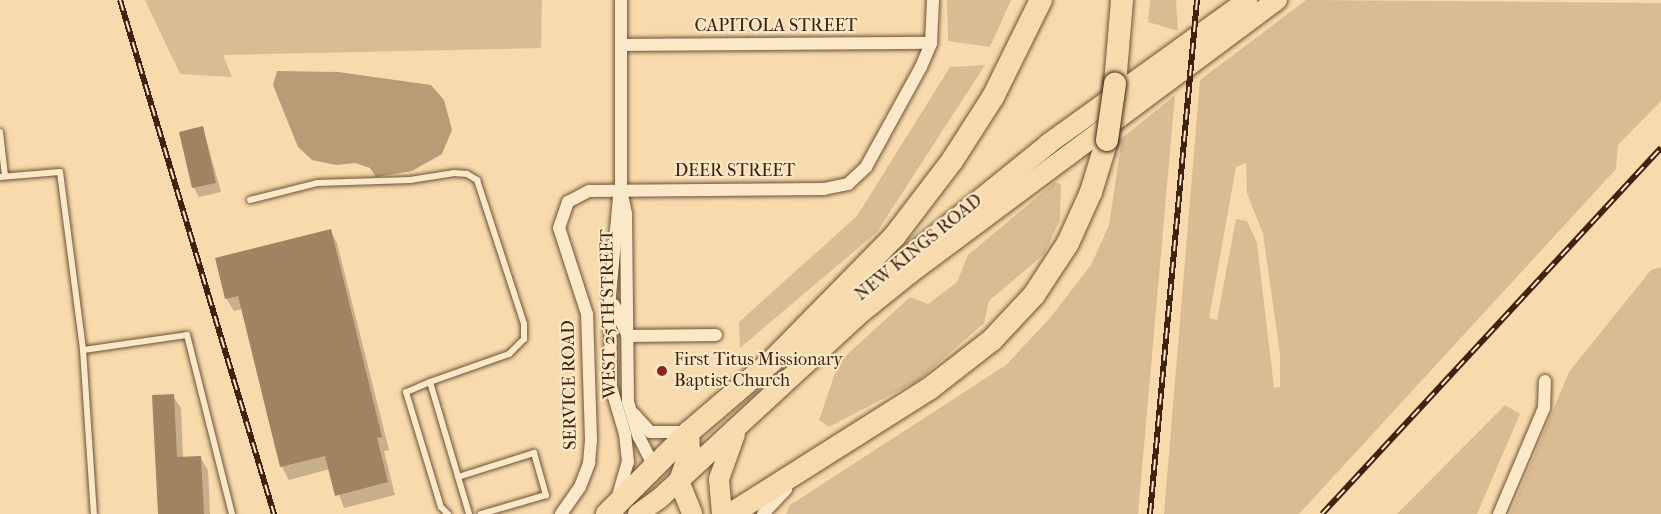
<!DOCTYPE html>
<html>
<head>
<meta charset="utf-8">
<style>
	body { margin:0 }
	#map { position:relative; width:1661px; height:514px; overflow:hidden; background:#f8dbac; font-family:"IM FELL French Canon",serif }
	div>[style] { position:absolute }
	.green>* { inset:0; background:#d9bc91 }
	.water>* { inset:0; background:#b99c76 }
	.shadow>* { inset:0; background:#0003 }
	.building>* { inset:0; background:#a08360 }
	.roads { filter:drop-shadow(0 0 2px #6e5136) drop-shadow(0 0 2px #6e5136) }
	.lane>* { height:6px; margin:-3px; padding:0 3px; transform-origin:3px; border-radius:3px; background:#fae8c9 }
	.street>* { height:12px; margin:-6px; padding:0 6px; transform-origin:6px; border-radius:6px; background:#fae8c9 }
	.primary>* { height:20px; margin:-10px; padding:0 10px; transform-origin:10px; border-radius:10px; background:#f8dbac }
	.highway>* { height:22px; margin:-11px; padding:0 11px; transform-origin:11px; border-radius:11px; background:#f8dbac }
	.rail>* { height:6px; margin-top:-3px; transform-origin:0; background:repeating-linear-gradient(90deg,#fae8c9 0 11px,#40230e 0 22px); box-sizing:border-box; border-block:2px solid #40230e }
	.bridges { filter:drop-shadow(0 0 2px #40230e) drop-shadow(0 0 2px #40230e) }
	.highway-bridge>* { height:22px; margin:-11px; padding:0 11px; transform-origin:11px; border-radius:11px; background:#f8dbac }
	.dots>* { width:16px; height:16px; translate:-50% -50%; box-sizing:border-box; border:3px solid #fae8c9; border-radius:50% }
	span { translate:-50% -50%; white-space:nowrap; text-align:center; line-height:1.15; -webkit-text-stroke:4.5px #fae8c9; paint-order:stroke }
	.street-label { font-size:18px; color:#40230e }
	.poi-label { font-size:18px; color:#40230e }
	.left { translate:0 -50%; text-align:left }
</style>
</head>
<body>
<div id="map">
	<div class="green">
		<i style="clip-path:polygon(145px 0,542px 0,541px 48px,223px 55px,232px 77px,180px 74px)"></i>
		<i style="clip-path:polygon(947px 0,1011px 0,990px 47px,948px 41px)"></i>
		<i style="clip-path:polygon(1150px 0,1176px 0,1178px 31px,1148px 22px)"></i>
		<i style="clip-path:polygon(evenodd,1306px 0,1661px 3px,1661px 101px,1618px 145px,1616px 169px,1299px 514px,1164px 514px,1200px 80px,1306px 0,1246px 163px,1247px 193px,1263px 234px,1280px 354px,1280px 387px,1274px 388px,1257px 243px,1247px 221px,1236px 219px,1217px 320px,1209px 318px,1236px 167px,1246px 163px)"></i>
		<i style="clip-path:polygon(985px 65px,877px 232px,740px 348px,739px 322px,857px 216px,950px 67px)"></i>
		<i style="clip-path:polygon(1175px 95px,1138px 514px,786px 514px,790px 505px,1006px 365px,1050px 318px,1091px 265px,1109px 225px,1122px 138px)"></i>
		<i style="clip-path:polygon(1055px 182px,1061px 184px,1060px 220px,1044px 254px,989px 301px,984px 323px,919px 380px,829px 427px,819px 420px,839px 362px,910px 297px,928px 304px,957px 282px,968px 255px)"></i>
		<i style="clip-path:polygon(1661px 267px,1661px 514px,1510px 514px,1569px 372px,1651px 270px)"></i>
		<i style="clip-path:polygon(1505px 405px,1520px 414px,1477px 514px,1397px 514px)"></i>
	</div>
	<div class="water">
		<i style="clip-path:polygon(277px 71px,338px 72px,431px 85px,444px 100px,452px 130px,442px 154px,412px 171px,376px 177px,370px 168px,355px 163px,336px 165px,312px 160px,298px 147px,273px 85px)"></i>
	</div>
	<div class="shadow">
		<i style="clip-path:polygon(203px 128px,221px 192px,199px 197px,194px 188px)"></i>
		<i style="clip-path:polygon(330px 230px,337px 243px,389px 450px,384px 451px,395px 495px,344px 508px,330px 469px,289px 480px,282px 467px,242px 309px,234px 311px,226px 298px)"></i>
		<i style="clip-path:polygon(173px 396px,181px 408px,183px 458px,200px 457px,208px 470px,210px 514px,160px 514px)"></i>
	</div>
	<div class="building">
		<i style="clip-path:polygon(203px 126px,216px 183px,192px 188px,179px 132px)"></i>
		<i style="clip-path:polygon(331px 229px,382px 437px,377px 438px,388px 482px,335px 496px,325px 456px,280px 467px,238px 296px,225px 299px,215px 258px)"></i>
		<i style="clip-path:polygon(174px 394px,177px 457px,201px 456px,204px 514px,158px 514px,152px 395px)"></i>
	</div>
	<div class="roads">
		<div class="lane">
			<i style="left:0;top:132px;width:44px;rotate:83.5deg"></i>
			<i style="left:0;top:177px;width:60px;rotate:-4.8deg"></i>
			<i style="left:60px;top:172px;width:179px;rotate:82.6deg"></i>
			<i style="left:83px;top:350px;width:164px;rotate:86.2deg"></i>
			<i style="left:250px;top:200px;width:69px;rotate:-14.2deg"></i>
			<i style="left:317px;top:183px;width:93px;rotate:-1.8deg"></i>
			<i style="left:410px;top:180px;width:45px;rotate:-9deg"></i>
			<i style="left:454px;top:173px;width:13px;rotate:4deg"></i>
			<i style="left:467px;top:174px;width:12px;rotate:31deg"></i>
			<i style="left:477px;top:180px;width:151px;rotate:71.9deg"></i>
			<i style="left:524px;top:324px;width:15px;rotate:90deg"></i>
			<i style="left:524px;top:339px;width:21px;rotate:135deg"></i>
			<i style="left:509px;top:354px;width:84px;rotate:160.5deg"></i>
			<i style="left:430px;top:382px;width:138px;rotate:73.5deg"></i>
			<i style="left:83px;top:350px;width:105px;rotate:-8.2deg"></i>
			<i style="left:187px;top:335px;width:185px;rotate:75.9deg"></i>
			<i style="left:430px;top:382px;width:26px;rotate:157deg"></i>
			<i style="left:406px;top:392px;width:120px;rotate:73.1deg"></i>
			<i style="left:441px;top:507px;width:10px;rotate:45deg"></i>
			<i style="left:458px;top:477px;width:80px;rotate:-17.5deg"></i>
			<i style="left:534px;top:453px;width:44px;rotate:74.1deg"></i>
			<i style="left:546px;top:495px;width:68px;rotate:163.7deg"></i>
		</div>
		<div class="street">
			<i style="left:621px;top:0;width:190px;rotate:90deg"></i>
			<i style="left:621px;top:190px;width:25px;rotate:78deg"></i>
			<i style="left:626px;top:214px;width:188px;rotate:89.4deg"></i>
			<i style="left:628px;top:402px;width:37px;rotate:73deg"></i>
			<i style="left:639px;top:437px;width:35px;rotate:63deg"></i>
			<i style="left:621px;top:45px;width:310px;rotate:-0.4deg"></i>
			<i style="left:614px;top:305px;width:34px;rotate:66deg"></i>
			<i style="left:628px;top:336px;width:88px;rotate:-0.7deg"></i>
			<i style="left:634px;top:414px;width:24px;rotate:48deg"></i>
			<i style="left:650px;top:432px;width:38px"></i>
			<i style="left:618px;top:496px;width:35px;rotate:-74deg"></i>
			<i style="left:628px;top:462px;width:28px;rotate:-96deg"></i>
			<i style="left:625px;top:434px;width:49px;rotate:-106.6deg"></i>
			<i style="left:611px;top:387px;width:91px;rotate:-90.6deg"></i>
			<i style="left:610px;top:296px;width:99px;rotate:-84.8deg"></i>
			<i style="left:561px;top:514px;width:33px;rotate:-55deg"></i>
			<i style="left:580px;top:487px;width:26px;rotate:-69deg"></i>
			<i style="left:589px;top:463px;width:23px;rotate:-85deg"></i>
			<i style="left:591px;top:440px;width:126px;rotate:-91.8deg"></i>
			<i style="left:587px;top:314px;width:90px;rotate:-108deg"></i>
			<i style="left:559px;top:228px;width:28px;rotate:-71deg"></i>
			<i style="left:568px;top:202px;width:24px;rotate:-28deg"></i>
			<i style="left:589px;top:191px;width:235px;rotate:-0.5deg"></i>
			<i style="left:824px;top:189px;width:25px;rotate:-12deg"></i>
			<i style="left:848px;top:184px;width:25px;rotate:-43deg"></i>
			<i style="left:866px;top:167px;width:114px;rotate:-61.2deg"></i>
			<i style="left:921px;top:67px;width:26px;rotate:-67deg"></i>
			<i style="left:931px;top:43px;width:43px;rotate:-87.3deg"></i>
			<i style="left:763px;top:514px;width:34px;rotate:-47deg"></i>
			<i style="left:1499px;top:514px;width:115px;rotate:-67deg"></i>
			<i style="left:1544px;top:408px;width:27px;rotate:-88deg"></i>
		</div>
		<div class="primary">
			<i style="left:794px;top:350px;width:327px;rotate:-39deg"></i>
			<i style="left:1048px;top:144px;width:246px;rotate:-35.8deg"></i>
			<i style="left:689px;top:432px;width:17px;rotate:87deg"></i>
			<i style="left:690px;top:449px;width:34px;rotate:109deg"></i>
			<i style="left:679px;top:481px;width:35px;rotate:68deg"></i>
			<i style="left:638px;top:514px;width:26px;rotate:-36deg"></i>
			<i style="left:659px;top:499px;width:270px;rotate:-42.7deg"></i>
			<i style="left:857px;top:316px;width:67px;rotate:-38.9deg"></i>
			<i style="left:909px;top:274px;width:459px;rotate:-36.7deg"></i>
			<i style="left:722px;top:514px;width:35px;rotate:-95deg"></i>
			<i style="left:719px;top:479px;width:48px;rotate:-70.4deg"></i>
		</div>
		<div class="highway">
			<i style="left:1115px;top:84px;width:84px;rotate:-85.2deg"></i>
			<i style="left:607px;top:514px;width:116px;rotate:-45deg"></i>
			<i style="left:689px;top:432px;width:109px;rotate:-40.5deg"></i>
			<i style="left:772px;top:361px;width:174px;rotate:-45.5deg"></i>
			<i style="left:894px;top:237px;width:96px;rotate:-52.7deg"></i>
			<i style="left:952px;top:161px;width:76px;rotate:-57.4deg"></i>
			<i style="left:993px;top:97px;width:108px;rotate:-63.7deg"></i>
			<i style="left:731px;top:514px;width:234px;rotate:-32.3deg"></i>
			<i style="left:929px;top:389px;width:80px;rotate:-37.9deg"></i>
			<i style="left:992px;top:340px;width:62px;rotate:-47deg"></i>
			<i style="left:1034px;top:295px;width:62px;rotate:-56.8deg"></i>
			<i style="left:1068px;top:243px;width:56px;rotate:-65.7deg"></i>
			<i style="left:1091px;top:192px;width:54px;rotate:-72.9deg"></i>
		</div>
	</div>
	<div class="rail">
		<i style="left:120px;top:0;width:537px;rotate:73.32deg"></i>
		<i style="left:1150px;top:514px;width:516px;rotate:-84.78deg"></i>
		<i style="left:1322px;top:514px;width:499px;rotate:-47.2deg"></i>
	</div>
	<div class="bridges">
		<div class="highway-bridge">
			<i style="left:1107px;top:140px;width:57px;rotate:-81.9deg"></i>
		</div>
	</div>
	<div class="dots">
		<i style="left:662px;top:371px;background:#8f2418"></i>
	</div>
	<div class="street-label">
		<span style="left:776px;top:26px">CAPITOLA STREET</span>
		<span style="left:735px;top:171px">DEER STREET</span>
		<span style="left:919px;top:248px;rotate:-39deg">NEW KINGS ROAD</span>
		<span style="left:609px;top:314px;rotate:-91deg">WEST 25TH STREET</span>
		<span style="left:570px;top:385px;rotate:-91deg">SERVICE ROAD</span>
	</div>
	<div class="poi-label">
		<span class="left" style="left:674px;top:371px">First Titus Missionary<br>Baptist Church</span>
	</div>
</div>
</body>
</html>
